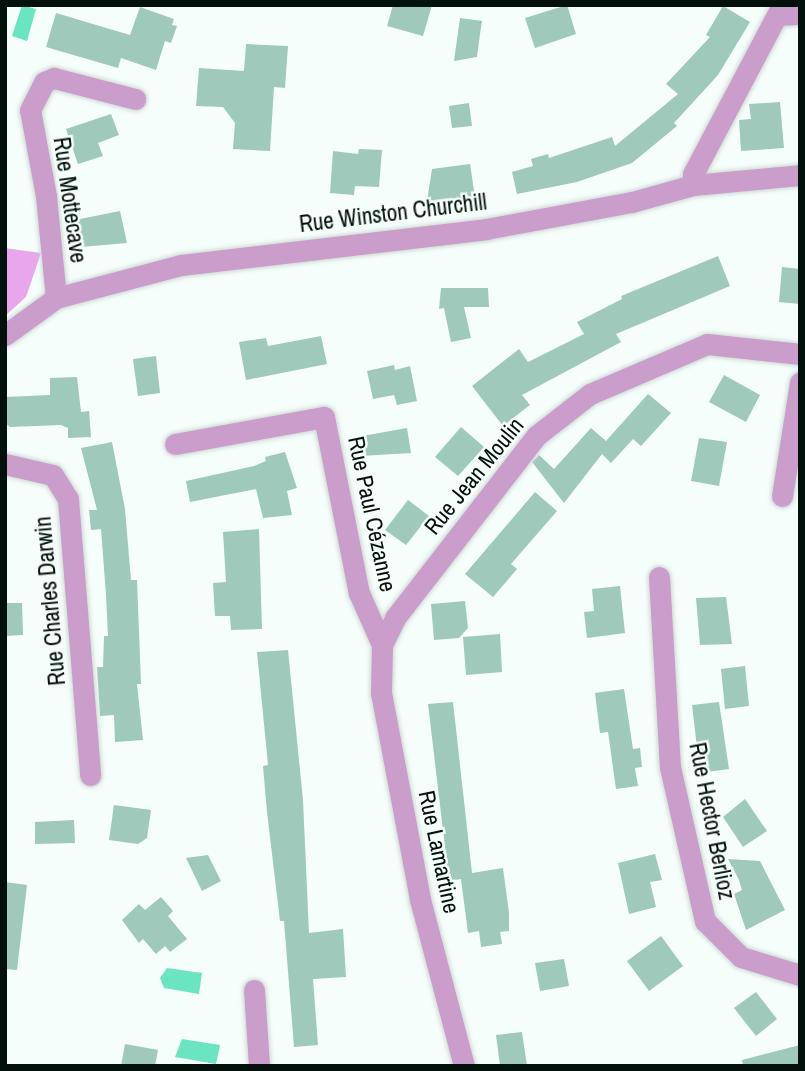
<!DOCTYPE html>
<html>
<head>
<meta charset="utf-8">
<style>
	body { margin:0 }
	#map { position:relative; width:805px; height:1071px; overflow:hidden; background:#f5fefb; font-family:"Archivo Narrow",sans-serif }
	div>[style] { position:absolute }
	.forest>* { inset:0; background:#e9a6ec }
	.water>* { inset:0; background:#6be4c2 }
	.building>* { inset:0; background:#9fc9bb }
	.roads { filter:drop-shadow(0 0 2px #ced8d5) drop-shadow(0 0 2px #ced8d5) }
	.minor>* { height:21px; margin:-10.5px; padding:0 10.5px; transform-origin:10.5px; border-radius:10.5px; background:#ca9dcb }
	span { translate:-50% -50%; white-space:nowrap; text-align:center; line-height:1.15; -webkit-text-stroke:5px #f5fefb; paint-order:stroke }
	.street-label { font-size:23px; color:#03110c }
	.frame { position:absolute; inset:0; border:7px solid #03110c; pointer-events:none }
</style>
</head>
<body>
<div id="map">
	<div class="forest">
		<i style="clip-path:polygon(5px 248px,41px 253px,26px 297px,5px 316px)"></i>
	</div>
	<div class="water">
		<i style="clip-path:polygon(22px 5px,36px 9px,27px 41px,12px 36px)"></i>
		<i style="clip-path:polygon(167px 968px,202px 973px,199px 994px,164px 988px,160px 978px)"></i>
		<i style="clip-path:polygon(182px 1039px,220px 1045px,216px 1064px,175px 1057px)"></i>
	</div>
	<div class="building">
		<i style="clip-path:polygon(393px 5px,432px 5px,423px 36px,387px 26px)"></i>
		<i style="clip-path:polygon(567px 5px,576px 34px,535px 48px,525px 18px)"></i>
		<i style="clip-path:polygon(723px 6px,750px 22px,718px 75px,674px 123px,677px 126px,632px 163px,577px 182px,517px 194px,512px 172px,533px 166px,531px 159px,548px 154px,549px 158px,612px 137px,615px 146px,678px 94px,666px 84px,710px 37px,706px 35px)"></i>
		<i style="clip-path:polygon(140px 7px,174px 19px,172px 25px,177px 26px,171px 43px,165px 41px,156px 70px,121px 58px,118px 68px,46px 47px,56px 13px,130px 35px)"></i>
		<i style="clip-path:polygon(460px 18px,482px 21px,480px 34px,477px 57px,454px 61px)"></i>
		<i style="clip-path:polygon(246px 44px,288px 46px,285px 88px,274px 87px,270px 151px,233px 149px,235px 123px,223px 107px,196px 106px,199px 68px,244px 71px)"></i>
		<i style="clip-path:polygon(780px 102px,784px 148px,741px 151px,739px 120px,751px 119px,749px 104px)"></i>
		<i style="clip-path:polygon(469px 103px,472px 126px,452px 128px,449px 106px)"></i>
		<i style="clip-path:polygon(111px 114px,119px 135px,98px 143px,103px 156px,78px 164px,66px 129px)"></i>
		<i style="clip-path:polygon(359px 149px,382px 150px,379px 187px,355px 186px,354px 195px,330px 193px,333px 151px,358px 154px)"></i>
		<i style="clip-path:polygon(470px 164px,475px 197px,427px 201px,432px 169px)"></i>
		<i style="clip-path:polygon(120px 211px,127px 243px,81px 247px,75px 220px)"></i>
		<i style="clip-path:polygon(718px 256px,730px 286px,616px 334px,621px 342px,522px 395px,530px 405px,503px 426px,472px 386px,519px 349px,528px 362px,584px 334px,577px 322px,622px 299px,621px 296px)"></i>
		<i style="clip-path:polygon(782px 267px,800px 269px,800px 304px,779px 302px)"></i>
		<i style="clip-path:polygon(441px 288px,488px 288px,489px 307px,464px 307px,471px 338px,451px 342px,444px 308px,439px 309px)"></i>
		<i style="clip-path:polygon(321px 336px,327px 364px,246px 380px,239px 342px,266px 338px,268px 346px)"></i>
		<i style="clip-path:polygon(156px 356px,160px 393px,138px 396px,133px 359px)"></i>
		<i style="clip-path:polygon(394px 365px,395px 370px,410px 366px,417px 401px,397px 405px,394px 395px,373px 399px,367px 371px)"></i>
		<i style="clip-path:polygon(724px 375px,760px 395px,746px 422px,709px 402px)"></i>
		<i style="clip-path:polygon(77px 377px,81px 412px,89px 411px,91px 437px,68px 438px,68px 428px,61px 425px,10px 427px,5px 423px,5px 397px,50px 395px,50px 378px)"></i>
		<i style="clip-path:polygon(648px 394px,671px 413px,641px 446px,633px 439px,611px 463px,602px 454px,564px 503px,532px 462px,539px 455px,554px 469px,591px 428px,606px 441px)"></i>
		<i style="clip-path:polygon(461px 427px,484px 447px,458px 476px,435px 457px)"></i>
		<i style="clip-path:polygon(407px 428px,411px 453px,361px 456px,357px 437px)"></i>
		<i style="clip-path:polygon(699px 438px,727px 442px,719px 486px,691px 481px)"></i>
		<i style="clip-path:polygon(112px 442px,125px 509px,131px 580px,137px 580px,141px 684px,137px 684px,143px 740px,115px 742px,114px 715px,100px 716px,97px 667px,103px 667px,104px 636px,108px 636px,106px 595px,101px 529px,91px 530px,89px 510px,97px 510px,81px 448px)"></i>
		<i style="clip-path:polygon(285px 452px,297px 488px,287px 491px,292px 515px,263px 518px,256px 489px,190px 502px,186px 481px,254px 466px,266px 461px,265px 457px)"></i>
		<i style="clip-path:polygon(535px 492px,557px 511px,511px 564px,517px 569px,493px 597px,465px 574px)"></i>
		<i style="clip-path:polygon(408px 500px,429px 516px,406px 545px,385px 530px)"></i>
		<i style="clip-path:polygon(259px 529px,262px 629px,231px 630px,230px 616px,215px 616px,213px 583px,226px 582px,223px 532px)"></i>
		<i style="clip-path:polygon(620px 586px,625px 633px,587px 638px,584px 612px,594px 611px,592px 589px)"></i>
		<i style="clip-path:polygon(726px 597px,732px 644px,700px 645px,696px 598px)"></i>
		<i style="clip-path:polygon(465px 601px,468px 628px,459px 638px,434px 640px,431px 604px)"></i>
		<i style="clip-path:polygon(5px 603px,22px 603px,23px 635px,5px 636px)"></i>
		<i style="clip-path:polygon(500px 634px,502px 672px,466px 675px,463px 637px)"></i>
		<i style="clip-path:polygon(288px 650px,303px 800px,309px 933px,343px 929px,346px 977px,313px 979px,318px 1045px,294px 1047px,284px 921px,280px 921px,267px 812px,263px 766px,268px 765px,257px 652px)"></i>
		<i style="clip-path:polygon(745px 666px,749px 706px,725px 709px,721px 669px)"></i>
		<i style="clip-path:polygon(624px 689px,633px 749px,640px 748px,642px 767px,635px 768px,638px 786px,616px 789px,608px 732px,600px 733px,595px 693px)"></i>
		<i style="clip-path:polygon(453px 702px,472px 873px,503px 868px,509px 913px,509px 931px,500px 932px,502px 944px,481px 947px,479px 931px,468px 933px,461px 879px,449px 881px,428px 704px)"></i>
		<i style="clip-path:polygon(719px 702px,729px 769px,700px 773px,692px 705px)"></i>
		<i style="clip-path:polygon(745px 799px,767px 831px,743px 847px,723px 817px)"></i>
		<i style="clip-path:polygon(114px 805px,151px 810px,147px 838px,138px 844px,109px 840px)"></i>
		<i style="clip-path:polygon(74px 820px,75px 843px,35px 844px,35px 822px)"></i>
		<i style="clip-path:polygon(655px 854px,662px 880px,650px 882px,656px 907px,629px 914px,618px 863px)"></i>
		<i style="clip-path:polygon(208px 855px,221px 881px,202px 891px,186px 858px)"></i>
		<i style="clip-path:polygon(728px 859px,760px 861px,785px 910px,746px 930px,734px 894px,742px 890px,739px 880px)"></i>
		<i style="clip-path:polygon(5px 882px,27px 885px,17px 970px,5px 969px)"></i>
		<i style="clip-path:polygon(161px 897px,173px 911px,168px 916px,187px 939px,170px 952px,165px 946px,156px 954px,143px 939px,139px 943px,122px 920px,139px 904px,145px 910px)"></i>
		<i style="clip-path:polygon(661px 936px,683px 966px,649px 991px,627px 961px)"></i>
		<i style="clip-path:polygon(564px 959px,569px 986px,540px 991px,535px 963px)"></i>
		<i style="clip-path:polygon(756px 992px,777px 1019px,756px 1036px,734px 1008px)"></i>
		<i style="clip-path:polygon(522px 1032px,527px 1066px,500px 1066px,496px 1035px)"></i>
		<i style="clip-path:polygon(125px 1044px,158px 1050px,155px 1066px,121px 1066px)"></i>
		<i style="clip-path:polygon(800px 1045px,800px 1066px,743px 1066px,742px 1060px)"></i>
	</div>
	<div class="roads">
		<div class="minor">
			<i style="left:778px;top:15px;width:22px;rotate:-3deg"></i>
			<i style="left:693px;top:185px;width:11px;rotate:-90deg"></i>
			<i style="left:693px;top:174px;width:191px;rotate:-62.2deg"></i>
			<i style="left:56px;top:298px;width:102px;rotate:-95.6deg"></i>
			<i style="left:46px;top:196px;width:87px;rotate:-100.5deg"></i>
			<i style="left:30px;top:110px;width:31px;rotate:-63deg"></i>
			<i style="left:44px;top:82px;width:11px;rotate:-22deg"></i>
			<i style="left:54px;top:78px;width:84px;rotate:14.5deg"></i>
			<i style="left:5px;top:335px;width:63px;rotate:-36deg"></i>
			<i style="left:56px;top:298px;width:129px;rotate:-14.8deg"></i>
			<i style="left:181px;top:265px;width:307px;rotate:-6.7deg"></i>
			<i style="left:486px;top:229px;width:148px;rotate:-10.5deg"></i>
			<i style="left:632px;top:202px;width:63px;rotate:-15.6deg"></i>
			<i style="left:693px;top:185px;width:107px;rotate:-5.3deg"></i>
			<i style="left:175px;top:444px;width:151px;rotate:-10.3deg"></i>
			<i style="left:324px;top:417px;width:179px;rotate:78.8deg"></i>
			<i style="left:359px;top:593px;width:57px;rotate:66.1deg"></i>
			<i style="left:5px;top:464px;width:49px;rotate:12.9deg"></i>
			<i style="left:53px;top:475px;width:28px;rotate:58deg"></i>
			<i style="left:68px;top:499px;width:277px;rotate:85.4deg"></i>
			<i style="left:782px;top:496px;width:115px;rotate:-81deg"></i>
			<i style="left:659px;top:577px;width:190px;rotate:86.7deg"></i>
			<i style="left:670px;top:767px;width:158px;rotate:77.2deg"></i>
			<i style="left:705px;top:921px;width:51px;rotate:45deg"></i>
			<i style="left:741px;top:957px;width:62px;rotate:17deg"></i>
			<i style="left:254px;top:990px;width:76px;rotate:86.2deg"></i>
			<i style="left:464px;top:1066px;width:173px;rotate:-104.8deg"></i>
			<i style="left:420px;top:899px;width:210px;rotate:-100.7deg"></i>
			<i style="left:381px;top:693px;width:48px;rotate:-88.8deg"></i>
			<i style="left:382px;top:645px;width:30px;rotate:-64deg"></i>
			<i style="left:395px;top:618px;width:230px;rotate:-52.2deg"></i>
			<i style="left:536px;top:436px;width:68px;rotate:-37.9deg"></i>
			<i style="left:590px;top:394px;width:127px;rotate:-23.1deg"></i>
			<i style="left:707px;top:344px;width:94px;rotate:6.1deg"></i>
		</div>
	</div>
	<div class="street-label">
		<span style="left:70px;top:200px;rotate:82deg">Rue Mottecave</span>
		<span style="left:393px;top:213px;rotate:-7deg">Rue Winston Churchill</span>
		<span style="left:474px;top:476px;rotate:-51deg">Rue Jean Moulin</span>
		<span style="left:372px;top:514px;rotate:78deg">Rue Paul Cézanne</span>
		<span style="left:50px;top:601px;rotate:-95deg">Rue Charles Darwin</span>
		<span style="left:712px;top:821px;rotate:79deg">Rue Hector Berlioz</span>
		<span style="left:439px;top:852px;rotate:78deg">Rue Lamartine</span>
	</div>
	<div class="frame"></div>
</div>
</body>
</html>
